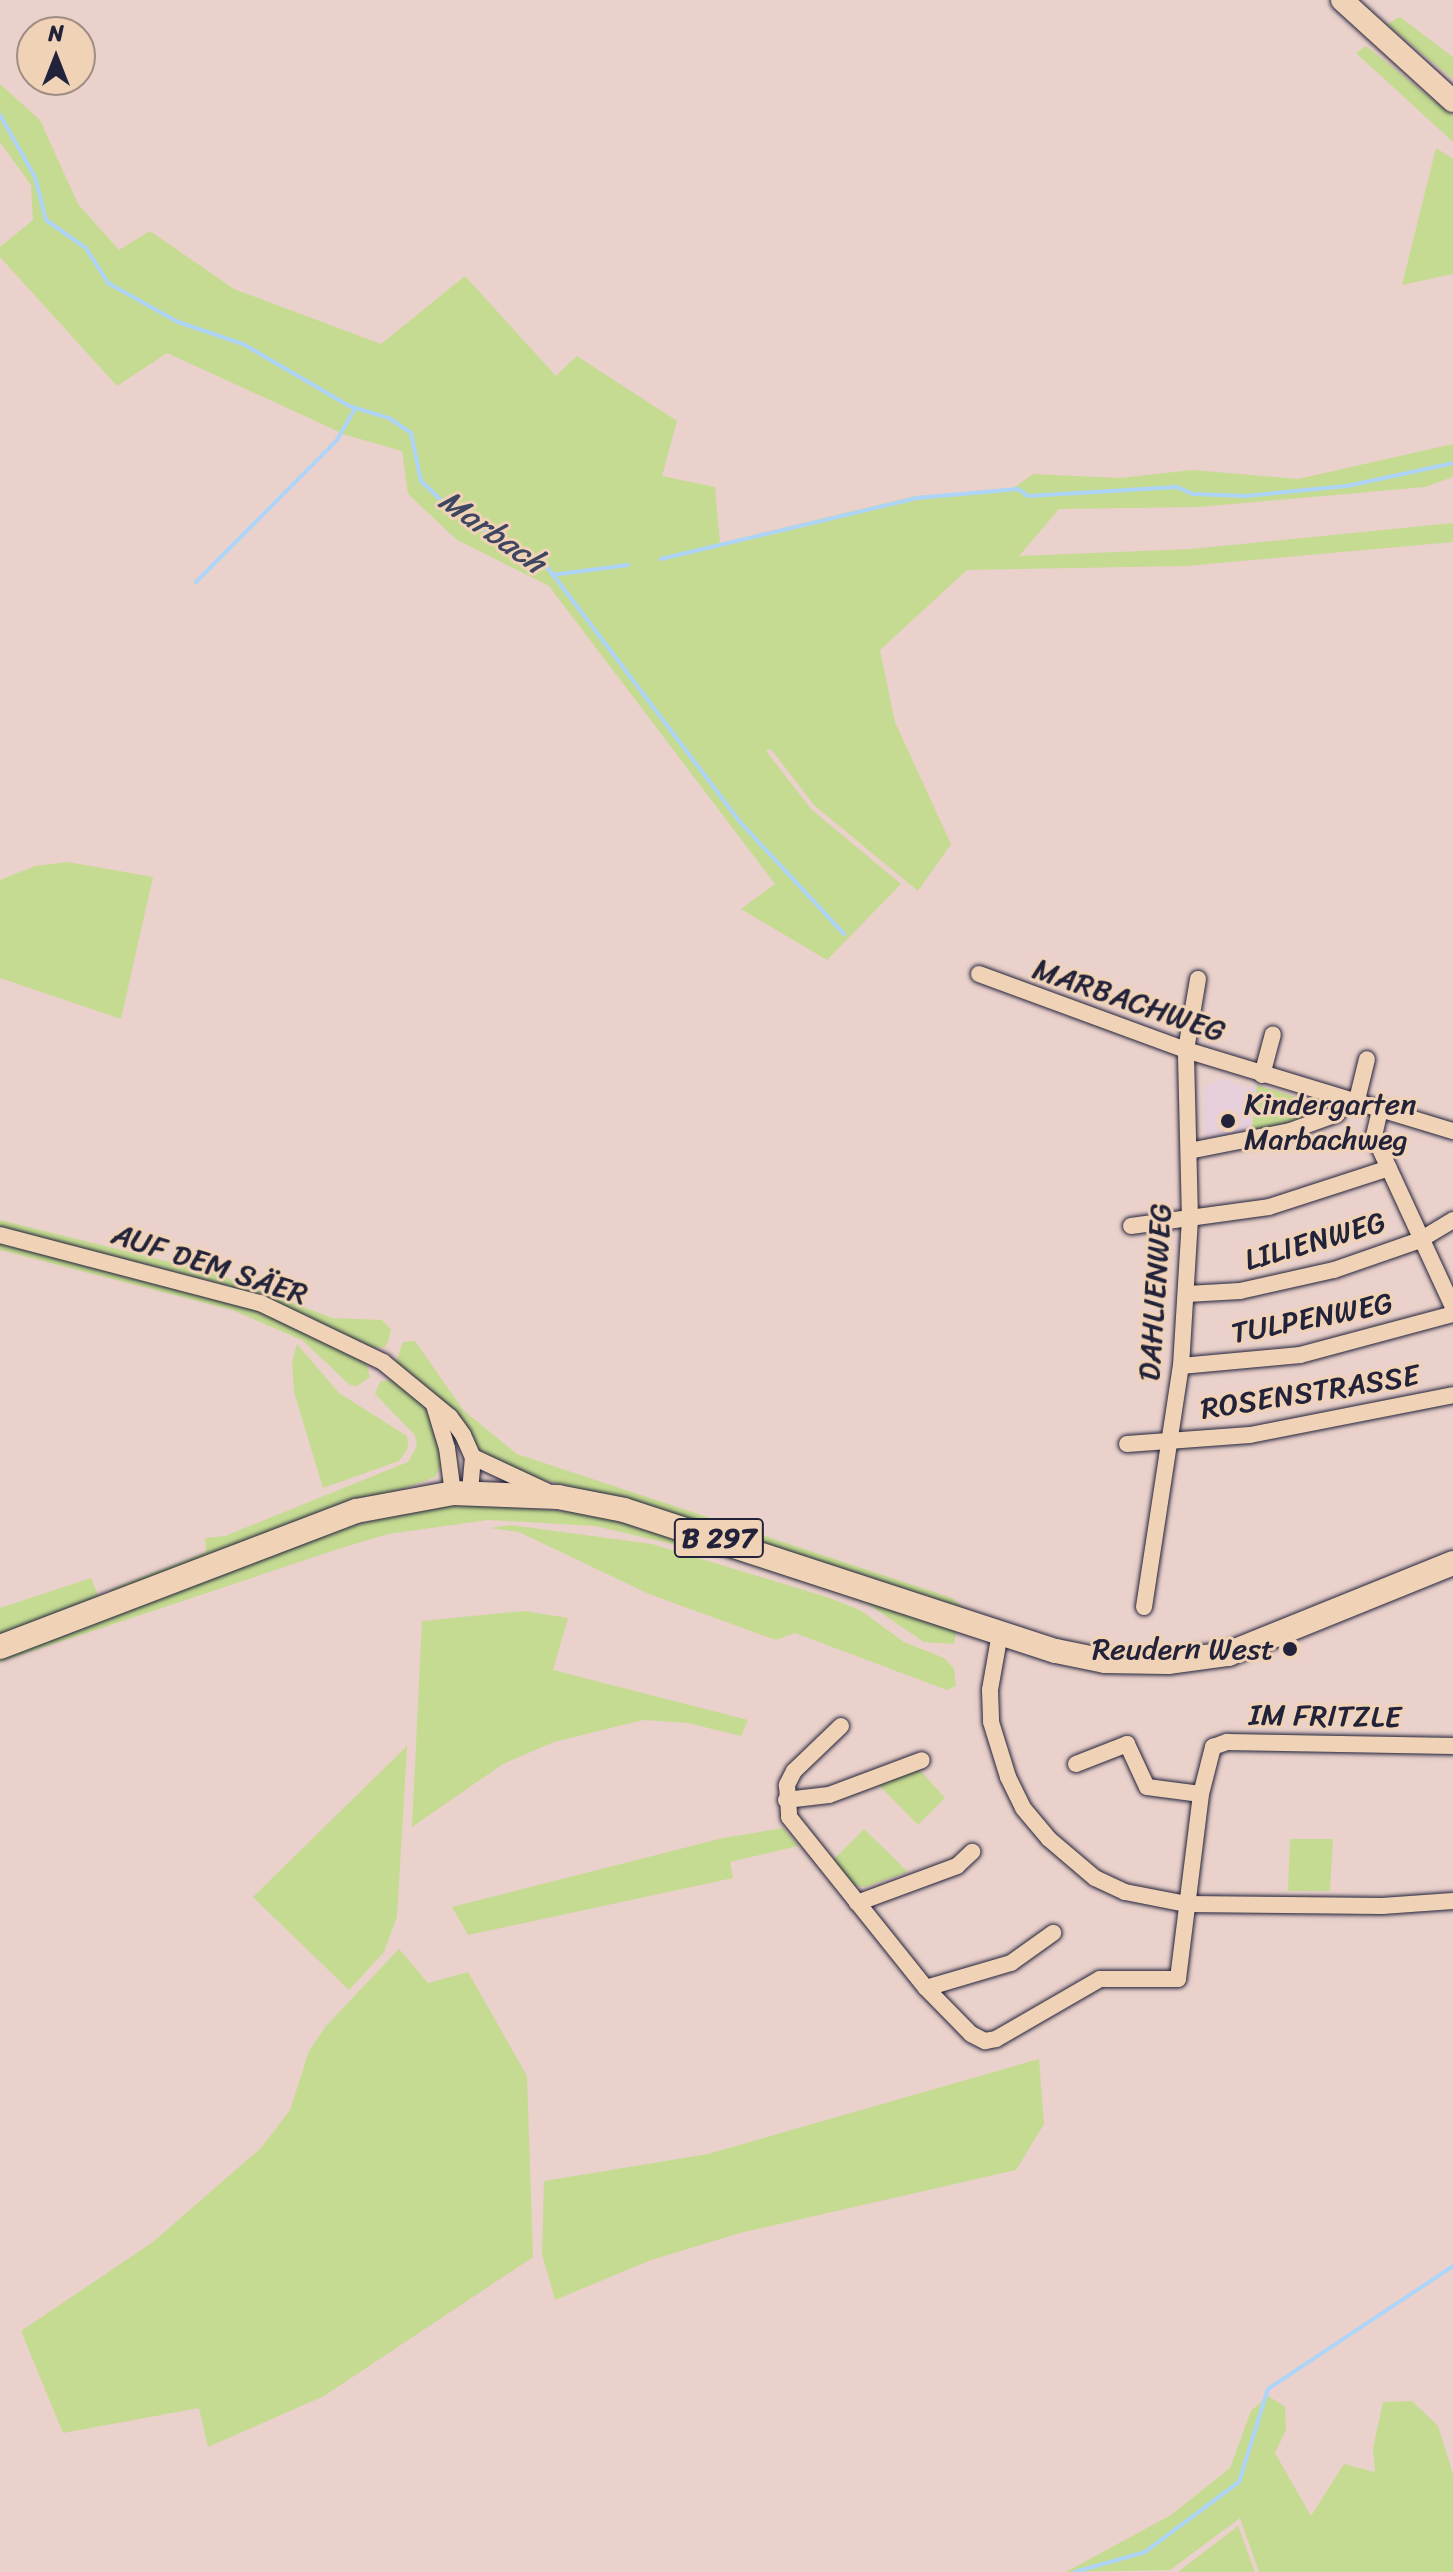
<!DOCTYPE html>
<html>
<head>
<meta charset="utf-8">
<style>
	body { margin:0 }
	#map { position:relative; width:1453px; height:2572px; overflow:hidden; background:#ead1cb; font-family:Sriracha,sans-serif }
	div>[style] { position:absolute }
	.built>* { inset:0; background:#e6cfda }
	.green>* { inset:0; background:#c5db91 }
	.stream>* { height:4px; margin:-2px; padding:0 2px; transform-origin:2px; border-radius:2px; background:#aed4f8 }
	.roads { filter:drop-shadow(0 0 2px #22223b) drop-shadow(0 0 2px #22223b) }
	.street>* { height:16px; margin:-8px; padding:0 8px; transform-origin:8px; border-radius:8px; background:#f0d3b6 }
	.secondary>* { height:22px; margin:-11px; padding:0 11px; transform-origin:11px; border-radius:11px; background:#f0d3b6 }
	.primary>* { height:24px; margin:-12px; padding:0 12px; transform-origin:12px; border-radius:12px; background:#f0d3b6 }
	.dots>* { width:22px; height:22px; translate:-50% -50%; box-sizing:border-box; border:4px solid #f0d3b6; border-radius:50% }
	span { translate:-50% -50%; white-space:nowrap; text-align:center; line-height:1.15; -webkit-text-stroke:6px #f0d3b6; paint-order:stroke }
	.shield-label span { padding:2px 6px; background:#f0d3b6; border:2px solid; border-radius:6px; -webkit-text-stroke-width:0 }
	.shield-label { font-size:28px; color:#22223b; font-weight:700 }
	.street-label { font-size:30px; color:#22223b }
	.poi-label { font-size:30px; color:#22223b }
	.left { translate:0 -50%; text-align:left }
	.right { translate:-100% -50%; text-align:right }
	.water-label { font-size:32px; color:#3e4661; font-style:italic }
	.north { position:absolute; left:16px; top:16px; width:80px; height:80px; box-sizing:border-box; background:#f0d3b6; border:2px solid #9e8c85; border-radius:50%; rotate:0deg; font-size:22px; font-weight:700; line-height:32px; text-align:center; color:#22223b }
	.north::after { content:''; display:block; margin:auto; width:28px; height:36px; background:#22223b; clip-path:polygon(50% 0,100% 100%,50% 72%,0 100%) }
</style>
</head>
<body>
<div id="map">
	<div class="built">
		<i style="clip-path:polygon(1222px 1078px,1246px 1088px,1257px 1085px,1251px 1134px,1219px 1142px,1204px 1133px,1203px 1088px)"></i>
	</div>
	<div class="green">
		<i style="clip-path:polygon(1400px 17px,1453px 57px,1453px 79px,1387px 24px)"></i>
		<i style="clip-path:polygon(1366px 46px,1453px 116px,1453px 142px,1356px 53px)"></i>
		<i style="clip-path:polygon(0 84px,40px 120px,78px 204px,119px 250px,150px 231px,234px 289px,381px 344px,465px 276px,556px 376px,577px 356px,677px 421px,662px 476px,715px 487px,720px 543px,915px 496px,1012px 489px,1033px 474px,1120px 478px,1192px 470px,1298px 479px,1453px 444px,1453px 477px,1425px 487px,1198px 507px,1059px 509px,1019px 556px,1191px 549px,1453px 523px,1453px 542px,1186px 566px,967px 570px,880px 650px,895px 722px,951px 844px,918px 891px,814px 805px,771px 749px,766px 751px,811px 809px,901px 884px,827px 960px,741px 909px,775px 884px,549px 586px,457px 540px,408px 494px,402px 451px,346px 435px,167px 353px,117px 386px,0 257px,0 247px,33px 220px,31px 185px,0 142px)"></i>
		<i style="clip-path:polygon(1436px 148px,1453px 159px,1453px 274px,1402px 285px)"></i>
		<i style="clip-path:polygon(68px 862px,153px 877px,121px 1019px,0 978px,0 880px,35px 866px)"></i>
		<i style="clip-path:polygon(1257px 1085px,1325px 1106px,1326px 1113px,1251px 1134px)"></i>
		<i style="clip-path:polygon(0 1220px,218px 1274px,332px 1318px,382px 1320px,391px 1329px,389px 1339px,385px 1347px,373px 1348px,308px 1317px,215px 1282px,0 1228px)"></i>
		<i style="clip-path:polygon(0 1243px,257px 1310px,365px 1360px,370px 1377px,357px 1386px,350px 1385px,302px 1340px,232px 1310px,0 1250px)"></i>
		<i style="clip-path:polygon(415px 1341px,464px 1411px,517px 1454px,952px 1598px,965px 1608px,647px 1506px,504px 1470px,483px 1456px,455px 1412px,396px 1362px,403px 1342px)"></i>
		<i style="clip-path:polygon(297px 1344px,339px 1393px,407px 1436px,408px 1448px,399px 1461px,323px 1488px,294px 1392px,292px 1362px)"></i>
		<i style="clip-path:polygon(394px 1379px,428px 1410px,443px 1463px,435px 1477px,117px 1594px,109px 1590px,206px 1552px,205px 1538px,225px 1536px,408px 1462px,417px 1446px,415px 1435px,375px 1394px,380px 1382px)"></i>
		<i style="clip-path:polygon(466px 1504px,598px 1514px,957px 1630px,954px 1644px,924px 1642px,865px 1602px,723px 1556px,595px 1526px,488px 1520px,388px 1534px,341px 1548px,0 1662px,0 1654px,321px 1534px,414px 1510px)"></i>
		<i style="clip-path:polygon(510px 1525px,652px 1544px,827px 1597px,860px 1610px,904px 1642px,944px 1658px,954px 1668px,956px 1686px,947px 1690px,795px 1633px,776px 1640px,649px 1594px,519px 1532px,490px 1528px)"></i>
		<i style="clip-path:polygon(91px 1578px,100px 1600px,0 1637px,0 1608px)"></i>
		<i style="clip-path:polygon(524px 1611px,568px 1618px,553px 1670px,748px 1720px,741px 1736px,688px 1723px,643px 1720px,554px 1742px,503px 1764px,412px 1827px,422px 1621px)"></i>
		<i style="clip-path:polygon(407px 1746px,397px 1917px,384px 1952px,349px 1990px,253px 1897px)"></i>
		<i style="clip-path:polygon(918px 1768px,945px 1798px,918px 1825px,877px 1783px)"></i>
		<i style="clip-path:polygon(783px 1828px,798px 1846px,730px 1862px,733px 1878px,468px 1935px,452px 1907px,723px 1838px)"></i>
		<i style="clip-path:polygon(864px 1829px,908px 1872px,865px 1887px,855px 1886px,833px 1860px)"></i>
		<i style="clip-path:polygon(1290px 1839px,1333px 1839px,1330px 1891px,1288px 1891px)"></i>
		<i style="clip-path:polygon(399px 1949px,428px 1983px,468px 1972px,527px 2076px,533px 2257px,324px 2396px,208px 2447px,199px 2408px,63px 2433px,21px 2331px,153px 2242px,261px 2148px,290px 2110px,309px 2051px,326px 2026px)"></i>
		<i style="clip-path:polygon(1039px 2059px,1044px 2124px,1016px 2170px,740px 2233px,651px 2260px,555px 2300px,542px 2254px,544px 2181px,708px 2154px)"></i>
		<i style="clip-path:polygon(1268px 2396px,1285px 2407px,1286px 2430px,1275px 2453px,1311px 2516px,1344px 2464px,1375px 2472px,1373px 2448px,1383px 2402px,1412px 2401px,1438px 2426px,1453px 2474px,1453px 2572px,1259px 2572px,1240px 2518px,1170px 2570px,1066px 2572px,1171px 2515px,1230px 2468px,1251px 2411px)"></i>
		<i style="clip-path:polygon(1238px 2526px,1255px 2572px,1178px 2572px)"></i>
	</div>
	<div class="stream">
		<i style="left:0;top:115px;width:71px;rotate:60.6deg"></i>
		<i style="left:35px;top:177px;width:44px;rotate:75.7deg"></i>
		<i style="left:46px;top:220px;width:49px;rotate:35deg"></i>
		<i style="left:86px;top:248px;width:41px;rotate:57.8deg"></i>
		<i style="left:108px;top:283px;width:80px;rotate:29.1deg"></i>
		<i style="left:178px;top:322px;width:69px;rotate:18.7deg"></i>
		<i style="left:243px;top:344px;width:123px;rotate:30.3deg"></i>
		<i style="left:349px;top:406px;width:42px;rotate:16.7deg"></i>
		<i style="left:389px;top:418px;width:27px;rotate:34deg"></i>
		<i style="left:411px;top:433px;width:49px;rotate:78.2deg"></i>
		<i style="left:421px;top:481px;width:54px;rotate:43.5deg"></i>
		<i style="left:460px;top:518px;width:46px;rotate:26deg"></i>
		<i style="left:501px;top:538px;width:34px;rotate:43deg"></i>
		<i style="left:526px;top:561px;width:23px;rotate:18deg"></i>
		<i style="left:548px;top:568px;width:318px;rotate:52.9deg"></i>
		<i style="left:740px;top:822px;width:153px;rotate:47.1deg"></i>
		<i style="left:661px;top:559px;width:263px;rotate:-13.4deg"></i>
		<i style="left:917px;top:498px;width:101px;rotate:-5.1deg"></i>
		<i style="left:1018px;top:489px;width:12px;rotate:35deg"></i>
		<i style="left:1028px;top:496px;width:149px;rotate:-3.5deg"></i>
		<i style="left:1177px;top:487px;width:17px;rotate:24deg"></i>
		<i style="left:1193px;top:494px;width:53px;rotate:2.2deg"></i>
		<i style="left:1246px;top:496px;width:101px;rotate:-5.7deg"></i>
		<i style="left:1347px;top:486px;width:108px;rotate:-12.2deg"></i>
		<i style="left:552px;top:575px;width:77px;rotate:-7.5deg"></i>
		<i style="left:196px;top:582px;width:200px;rotate:-45.2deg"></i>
		<i style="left:337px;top:440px;width:36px;rotate:-60deg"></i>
		<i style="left:1075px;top:2572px;width:73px;rotate:-15.9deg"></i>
		<i style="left:1145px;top:2552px;width:117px;rotate:-36.7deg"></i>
		<i style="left:1239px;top:2482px;width:97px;rotate:-72.7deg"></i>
		<i style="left:1268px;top:2389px;width:222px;rotate:-33.6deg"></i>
	</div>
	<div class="roads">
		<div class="street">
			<i style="left:979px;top:974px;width:221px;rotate:20.2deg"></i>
			<i style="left:1186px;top:1050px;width:279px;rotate:16.9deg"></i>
			<i style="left:1262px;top:1075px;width:42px;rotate:-75deg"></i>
			<i style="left:1356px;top:1104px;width:46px;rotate:-76.3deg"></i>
			<i style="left:1380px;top:1110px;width:27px;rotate:103deg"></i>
			<i style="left:1374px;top:1136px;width:188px;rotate:65.2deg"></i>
			<i style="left:1189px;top:1151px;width:103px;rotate:-11.2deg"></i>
			<i style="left:1290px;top:1131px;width:50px;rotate:-19.9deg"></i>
			<i style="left:1337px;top:1114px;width:16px;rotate:-60deg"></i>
			<i style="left:1131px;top:1226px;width:139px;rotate:-7.8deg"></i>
			<i style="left:1269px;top:1207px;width:126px;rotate:-18deg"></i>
			<i style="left:0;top:1235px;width:269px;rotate:14.7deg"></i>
			<i style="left:260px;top:1303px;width:136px;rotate:25.6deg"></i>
			<i style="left:383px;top:1362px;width:87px;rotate:39.4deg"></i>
			<i style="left:450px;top:1417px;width:22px;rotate:54deg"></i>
			<i style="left:463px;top:1435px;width:24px;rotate:66deg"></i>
			<i style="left:473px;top:1457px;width:36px;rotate:95deg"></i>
			<i style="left:1187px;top:1294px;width:53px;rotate:-3.2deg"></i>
			<i style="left:1240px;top:1291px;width:96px;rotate:-12.6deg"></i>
			<i style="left:1334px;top:1270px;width:91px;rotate:-19.2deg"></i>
			<i style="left:1420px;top:1240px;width:39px;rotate:-31deg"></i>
			<i style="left:1181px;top:1366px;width:120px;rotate:-5.3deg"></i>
			<i style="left:1300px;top:1355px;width:158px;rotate:-15deg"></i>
			<i style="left:434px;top:1405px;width:45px;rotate:73.2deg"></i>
			<i style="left:447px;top:1448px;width:45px;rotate:82.4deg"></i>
			<i style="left:1127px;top:1444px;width:123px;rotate:-4.2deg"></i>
			<i style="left:1250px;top:1435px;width:207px;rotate:-11.1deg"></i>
			<i style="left:473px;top:1457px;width:81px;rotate:25deg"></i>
			<i style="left:1144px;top:1607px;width:244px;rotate:-81.3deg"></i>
			<i style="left:1181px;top:1366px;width:147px;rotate:-86.5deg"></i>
			<i style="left:1190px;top:1219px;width:169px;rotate:-91.4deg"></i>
			<i style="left:1186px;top:1050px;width:72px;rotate:-80.4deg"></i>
			<i style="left:1000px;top:1633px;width:58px;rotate:100deg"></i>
			<i style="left:990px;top:1690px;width:32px;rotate:88deg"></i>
			<i style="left:991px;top:1722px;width:58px;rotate:72.8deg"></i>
			<i style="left:1008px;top:1777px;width:34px;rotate:64deg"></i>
			<i style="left:1023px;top:1808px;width:40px;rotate:50deg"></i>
			<i style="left:1049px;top:1839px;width:60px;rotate:40.3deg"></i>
			<i style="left:1095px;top:1878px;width:33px;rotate:25deg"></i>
			<i style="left:1125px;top:1892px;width:62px;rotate:11.1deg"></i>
			<i style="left:1186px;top:1904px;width:196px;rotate:0.6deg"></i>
			<i style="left:1382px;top:1906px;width:71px;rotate:-4deg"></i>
			<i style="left:841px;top:1726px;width:65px;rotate:136.2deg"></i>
			<i style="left:794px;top:1771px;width:16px;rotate:117deg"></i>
			<i style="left:787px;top:1785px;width:32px;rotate:86deg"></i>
			<i style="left:789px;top:1817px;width:219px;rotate:51.3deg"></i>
			<i style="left:926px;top:1988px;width:64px;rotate:45.6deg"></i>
			<i style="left:971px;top:2034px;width:16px;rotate:27deg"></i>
			<i style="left:985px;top:2041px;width:11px;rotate:-10deg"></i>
			<i style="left:996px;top:2039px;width:120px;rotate:-30deg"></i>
			<i style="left:1100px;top:1979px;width:78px"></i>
			<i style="left:1178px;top:1979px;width:186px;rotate:-82.9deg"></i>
			<i style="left:1201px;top:1794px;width:49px;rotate:-75.7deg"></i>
			<i style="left:1213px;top:1747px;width:15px;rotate:-20deg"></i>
			<i style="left:1227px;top:1742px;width:226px;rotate:1deg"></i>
			<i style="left:1076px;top:1764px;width:55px;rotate:-21.4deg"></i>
			<i style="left:1127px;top:1744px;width:47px;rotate:65.1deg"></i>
			<i style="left:1147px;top:1787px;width:54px;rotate:7.4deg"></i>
			<i style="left:786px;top:1800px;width:43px;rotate:-6.6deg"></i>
			<i style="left:829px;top:1795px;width:99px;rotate:-20.6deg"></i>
			<i style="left:857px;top:1903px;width:107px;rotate:-20.3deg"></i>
			<i style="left:957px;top:1866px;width:21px;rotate:-43deg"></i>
			<i style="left:926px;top:1988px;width:89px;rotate:-16.4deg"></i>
			<i style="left:1011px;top:1963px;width:52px;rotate:-35.5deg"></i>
		</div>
		<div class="secondary">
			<i style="left:1342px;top:0;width:150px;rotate:42.3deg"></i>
		</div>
		<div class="primary">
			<i style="left:0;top:1647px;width:381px;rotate:-20.9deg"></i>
			<i style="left:356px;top:1511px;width:99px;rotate:-10.5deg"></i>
			<i style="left:453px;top:1493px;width:105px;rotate:2.2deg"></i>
			<i style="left:558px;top:1497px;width:67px;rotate:11.1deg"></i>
			<i style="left:624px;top:1510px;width:454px;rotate:18.1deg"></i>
			<i style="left:1056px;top:1651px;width:50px;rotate:11.5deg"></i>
			<i style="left:1105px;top:1661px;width:63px;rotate:0.9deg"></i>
			<i style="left:1168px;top:1662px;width:61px;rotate:-7.6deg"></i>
			<i style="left:1228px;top:1654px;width:243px;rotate:-22deg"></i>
		</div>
	</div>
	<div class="dots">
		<i style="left:1228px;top:1121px;background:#22223b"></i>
		<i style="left:1290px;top:1649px;background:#22223b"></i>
	</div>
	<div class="shield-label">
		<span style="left:719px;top:1538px">B 297</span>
	</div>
	<div class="street-label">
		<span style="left:1129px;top:1000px;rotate:19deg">MARBACHWEG</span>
		<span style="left:1315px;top:1241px;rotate:-16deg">LILIENWEG</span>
		<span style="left:210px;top:1264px;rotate:18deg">AUF DEM SÄER</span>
		<span style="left:1155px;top:1292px;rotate:-86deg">DAHLIENWEG</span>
		<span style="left:1312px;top:1318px;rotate:-11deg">TULPENWEG</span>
		<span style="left:1310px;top:1392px;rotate:-9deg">ROSENSTRASSE</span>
		<span style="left:1325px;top:1716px;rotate:1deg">IM FRITZLE</span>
	</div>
	<div class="poi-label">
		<span class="left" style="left:1244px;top:1121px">Kindergarten<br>Marbachweg</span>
		<span class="right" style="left:1274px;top:1649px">Reudern West</span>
	</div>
	<div class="water-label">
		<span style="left:492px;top:532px;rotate:35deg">Marbach</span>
	</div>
	<div class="north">N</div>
</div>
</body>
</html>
